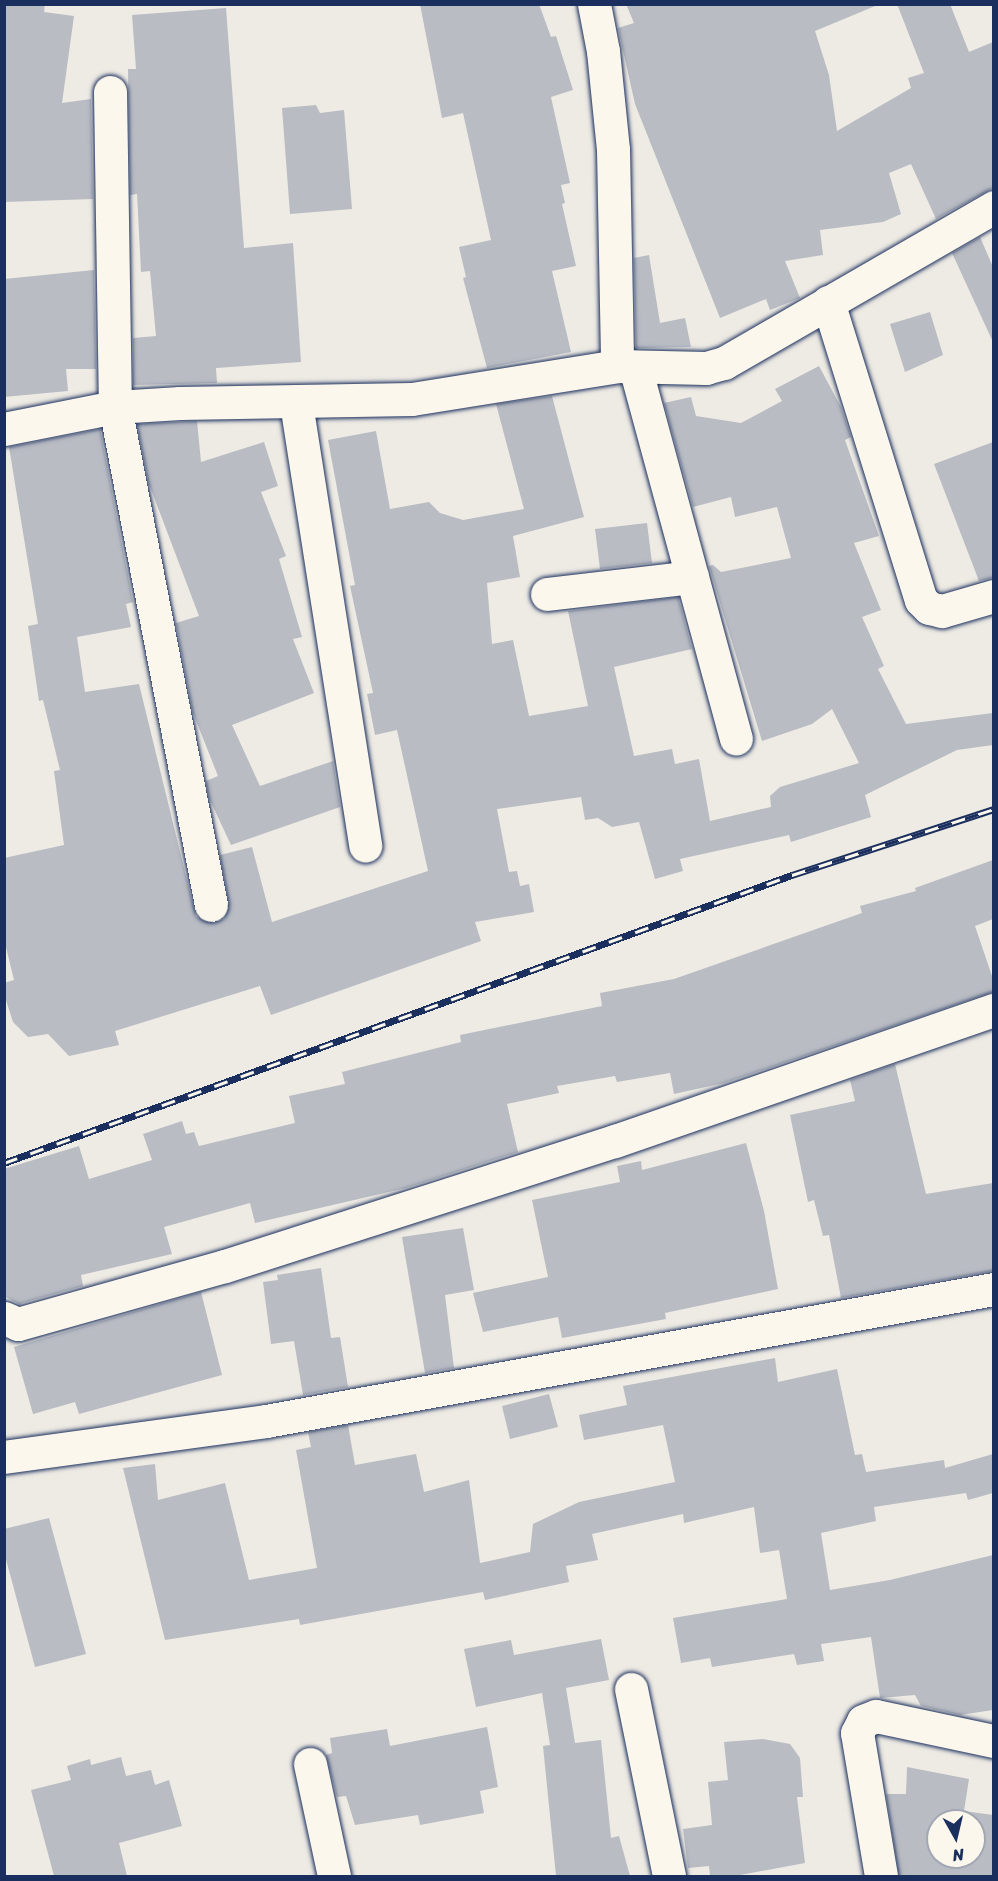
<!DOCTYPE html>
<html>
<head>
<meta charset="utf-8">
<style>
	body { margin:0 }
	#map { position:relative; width:998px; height:1881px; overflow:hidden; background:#eeebe4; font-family:Sriracha,sans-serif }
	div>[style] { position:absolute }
	.building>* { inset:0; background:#b9bcc3 }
	.roads { filter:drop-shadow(0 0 2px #1b2f5e) drop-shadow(0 0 2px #1b2f5e) }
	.minor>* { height:33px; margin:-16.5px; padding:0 16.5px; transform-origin:16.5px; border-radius:16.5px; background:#fbf7ec }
	.rail>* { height:7px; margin-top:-3.5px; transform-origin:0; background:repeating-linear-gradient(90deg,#fbf7ec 0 14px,#1b2f5e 0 28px); box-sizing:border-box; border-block:2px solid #1b2f5e }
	span { translate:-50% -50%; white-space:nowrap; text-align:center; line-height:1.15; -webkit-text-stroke:4.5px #fbf7ec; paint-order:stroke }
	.frame { position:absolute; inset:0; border:6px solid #1b2f5e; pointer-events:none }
	.north { position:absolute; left:926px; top:1809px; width:60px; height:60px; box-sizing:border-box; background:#fbf7ec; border:2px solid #a1a7b3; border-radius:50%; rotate:172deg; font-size:16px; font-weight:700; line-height:24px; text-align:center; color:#1b2f5e }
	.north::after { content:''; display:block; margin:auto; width:21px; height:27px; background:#1b2f5e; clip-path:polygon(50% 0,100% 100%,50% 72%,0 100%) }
</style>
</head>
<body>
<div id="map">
	<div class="building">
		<i style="clip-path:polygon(4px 4px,45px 4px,44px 12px,74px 16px,62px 103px,91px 99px,93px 199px,4px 202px)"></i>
		<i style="clip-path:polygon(420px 4px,539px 4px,551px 37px,556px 36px,573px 90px,551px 97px,570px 183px,561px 185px,565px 203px,562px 204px,576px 266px,552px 271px,571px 352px,487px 368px,463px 278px,466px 277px,459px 247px,491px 240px,463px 113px,442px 118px)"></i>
		<i style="clip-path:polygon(626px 4px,880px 4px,815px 31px,829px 75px,837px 131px,911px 88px,908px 78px,924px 73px,897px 4px,950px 4px,969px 52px,993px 42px,993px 188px,936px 219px,911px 164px,889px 173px,901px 214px,883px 222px,820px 230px,823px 255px,785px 261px,800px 298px,770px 310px,766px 299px,720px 318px,635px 104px,618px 28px,634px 23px)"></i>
		<i style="clip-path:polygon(226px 8px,244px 248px,293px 243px,301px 362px,216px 368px,217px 383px,133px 385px,133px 338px,156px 336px,150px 271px,141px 272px,137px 194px,130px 195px,128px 69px,136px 69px,132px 15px)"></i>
		<i style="clip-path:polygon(316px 105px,320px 113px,344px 110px,352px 209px,290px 214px,282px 108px)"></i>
		<i style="clip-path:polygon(980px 237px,993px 267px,993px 342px,952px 253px)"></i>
		<i style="clip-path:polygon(649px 255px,660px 323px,685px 318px,691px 347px,636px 348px,634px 258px)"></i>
		<i style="clip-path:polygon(94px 270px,96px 369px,66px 369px,68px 391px,4px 397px,4px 279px)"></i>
		<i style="clip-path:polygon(930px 312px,943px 355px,905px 372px,890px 324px)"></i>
		<i style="clip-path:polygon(819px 366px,841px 407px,851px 437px,845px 440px,879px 536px,854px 543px,881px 610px,862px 617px,884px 666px,878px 669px,906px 724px,993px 713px,993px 745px,957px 750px,865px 795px,871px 817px,791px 842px,789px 835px,680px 859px,683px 871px,655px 879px,639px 822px,612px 827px,598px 818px,585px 820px,581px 797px,497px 809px,509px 872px,517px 871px,520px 886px,529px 884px,534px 912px,475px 922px,481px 941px,271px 1015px,260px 986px,115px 1031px,119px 1045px,69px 1056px,48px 1034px,28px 1037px,13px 1022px,4px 994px,4px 983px,14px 980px,4px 939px,4px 858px,64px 845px,54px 771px,60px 770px,43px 700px,39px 701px,28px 626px,38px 624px,9px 447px,100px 429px,133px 602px,126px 604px,131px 627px,77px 637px,85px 692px,139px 684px,196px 917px,214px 923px,224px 919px,229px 902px,220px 855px,252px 847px,272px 922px,428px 871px,397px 730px,375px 735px,367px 694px,373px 693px,350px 586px,355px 585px,328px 440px,376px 431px,390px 509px,429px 502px,440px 513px,463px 520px,524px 509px,496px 404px,552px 396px,584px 517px,513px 536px,520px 577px,487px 583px,492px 644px,513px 640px,529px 716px,588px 706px,568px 611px,678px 597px,692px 649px,614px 667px,634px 756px,672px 749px,675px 764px,699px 759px,710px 821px,771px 807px,770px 796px,780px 787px,859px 763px,832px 709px,812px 724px,762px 741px,709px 566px,713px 565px,721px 572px,791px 558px,777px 507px,735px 517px,731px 497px,693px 507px,664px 403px,691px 397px,696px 416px,741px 423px,782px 401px,775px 389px)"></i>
		<i style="clip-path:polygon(197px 421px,201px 462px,264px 442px,278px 486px,261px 492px,286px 556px,279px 559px,302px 637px,293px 639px,314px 693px,232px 725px,260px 786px,333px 761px,340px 807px,231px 845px,209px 798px,206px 781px,218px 776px,193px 713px,176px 623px,199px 616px,149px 484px,137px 424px)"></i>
		<i style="clip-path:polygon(993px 442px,993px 578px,979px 581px,934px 464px)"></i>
		<i style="clip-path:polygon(647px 523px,652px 563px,600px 569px,595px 529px)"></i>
		<i style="clip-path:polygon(993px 860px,993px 919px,975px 926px,993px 979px,993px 992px,724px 1083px,674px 1094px,670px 1073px,617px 1082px,615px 1076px,557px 1086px,559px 1093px,507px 1104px,518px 1152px,406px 1188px,255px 1223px,250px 1203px,164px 1227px,172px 1254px,81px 1275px,83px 1286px,19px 1304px,4px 1296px,4px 1169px,79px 1146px,89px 1179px,152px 1160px,143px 1134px,182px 1121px,186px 1134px,194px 1132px,199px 1146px,295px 1123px,289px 1096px,345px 1084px,342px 1072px,461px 1042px,460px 1035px,602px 1006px,600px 993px,674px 979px,862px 913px,860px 906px,916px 891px,915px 888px)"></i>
		<i style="clip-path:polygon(895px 1064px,926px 1194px,993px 1183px,993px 1271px,841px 1298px,829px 1235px,823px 1236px,814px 1200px,808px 1202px,790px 1115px,855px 1101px,850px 1080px)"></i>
		<i style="clip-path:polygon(746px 1143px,764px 1211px,778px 1289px,665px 1313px,666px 1319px,562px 1338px,558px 1317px,483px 1332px,473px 1293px,548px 1277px,532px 1200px,620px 1182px,617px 1166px,641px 1161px,642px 1170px)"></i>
		<i style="clip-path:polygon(463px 1228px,474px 1290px,445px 1295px,454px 1368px,425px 1373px,402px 1237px)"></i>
		<i style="clip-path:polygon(321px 1268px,331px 1338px,340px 1337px,348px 1387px,303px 1395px,294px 1341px,271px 1344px,263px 1282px,278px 1280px,277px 1275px)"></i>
		<i style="clip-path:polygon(201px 1292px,222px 1375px,79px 1414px,75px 1402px,33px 1414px,14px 1347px)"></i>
		<i style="clip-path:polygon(775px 1358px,778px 1382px,837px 1369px,855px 1455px,862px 1454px,866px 1472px,944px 1460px,945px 1468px,993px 1454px,993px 1493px,968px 1500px,966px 1493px,874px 1507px,876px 1521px,821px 1533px,830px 1590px,890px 1580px,993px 1555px,993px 1710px,960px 1715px,921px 1706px,915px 1695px,880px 1698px,871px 1637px,821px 1644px,824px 1661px,797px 1665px,794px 1654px,712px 1667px,710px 1658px,681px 1663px,673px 1618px,787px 1599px,779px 1550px,760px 1553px,754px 1507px,684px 1523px,683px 1514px,592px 1534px,598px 1560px,566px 1566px,569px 1582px,485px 1600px,483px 1592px,300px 1625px,299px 1619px,165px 1640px,123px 1468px,155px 1464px,158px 1500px,225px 1483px,249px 1580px,317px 1568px,296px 1450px,311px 1447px,308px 1432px,348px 1425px,355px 1465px,416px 1454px,424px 1492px,469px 1480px,480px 1563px,530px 1552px,533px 1524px,579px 1502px,675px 1482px,663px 1425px,584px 1440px,579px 1415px,627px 1405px,623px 1386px)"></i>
		<i style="clip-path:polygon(549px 1394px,558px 1427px,510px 1439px,502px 1406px)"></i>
		<i style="clip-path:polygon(49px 1518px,86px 1654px,35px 1667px,4px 1552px,4px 1529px)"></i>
		<i style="clip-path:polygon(601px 1639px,609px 1680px,566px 1688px,575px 1743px,601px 1740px,611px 1838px,619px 1836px,630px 1876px,556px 1876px,543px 1746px,550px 1745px,542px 1693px,476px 1707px,464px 1649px,511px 1640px,514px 1655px)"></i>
		<i style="clip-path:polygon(487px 1727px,498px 1787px,480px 1791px,484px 1813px,420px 1825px,418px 1815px,355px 1825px,346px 1796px,337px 1797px,326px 1755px,332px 1753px,330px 1738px,387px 1729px,390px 1746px)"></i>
		<i style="clip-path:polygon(763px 1739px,790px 1744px,800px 1758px,803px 1797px,797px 1797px,805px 1863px,735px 1876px,710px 1876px,709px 1866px,688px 1868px,683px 1829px,712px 1825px,708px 1782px,728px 1780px,724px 1742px)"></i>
		<i style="clip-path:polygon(121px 1757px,126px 1776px,151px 1770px,155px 1785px,169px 1780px,182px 1826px,119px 1843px,127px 1876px,54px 1876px,31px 1790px,71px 1780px,67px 1766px,90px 1759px,91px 1765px)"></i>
		<i style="clip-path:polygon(evenodd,907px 1767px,969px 1779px,964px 1811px,993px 1815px,993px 1876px,899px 1876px,886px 1794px,906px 1794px,907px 1767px,938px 1821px,974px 1821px,974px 1857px,938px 1857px,938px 1821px)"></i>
	</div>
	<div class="roads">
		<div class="minor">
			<i style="left:594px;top:4px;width:48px;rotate:79.2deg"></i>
			<i style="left:603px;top:51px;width:99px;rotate:84.2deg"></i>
			<i style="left:613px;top:149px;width:217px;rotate:88.9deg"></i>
			<i style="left:110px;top:92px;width:315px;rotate:89.1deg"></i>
			<i style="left:115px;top:407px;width:507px;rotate:79.09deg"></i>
			<i style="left:828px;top:302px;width:312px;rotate:72.7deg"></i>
			<i style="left:921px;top:600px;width:11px;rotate:45deg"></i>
			<i style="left:929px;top:608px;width:13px;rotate:13deg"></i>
			<i style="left:942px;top:611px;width:54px;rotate:-16.1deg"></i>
			<i style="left:635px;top:367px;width:385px;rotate:74.8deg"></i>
			<i style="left:296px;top:403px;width:448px;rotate:81.1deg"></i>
			<i style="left:4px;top:429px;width:113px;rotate:-11.2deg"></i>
			<i style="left:115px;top:407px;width:65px;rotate:-3.5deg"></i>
			<i style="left:180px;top:403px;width:232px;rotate:-1deg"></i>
			<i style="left:412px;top:399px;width:208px;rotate:-9.1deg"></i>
			<i style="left:617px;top:366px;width:89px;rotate:1.3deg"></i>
			<i style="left:706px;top:368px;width:19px;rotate:-16deg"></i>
			<i style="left:724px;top:363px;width:312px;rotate:-30deg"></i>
			<i style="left:547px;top:594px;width:146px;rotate:-6.7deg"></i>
			<i style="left:4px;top:1318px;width:15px;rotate:23deg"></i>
			<i style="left:18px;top:1324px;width:215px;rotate:-15.7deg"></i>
			<i style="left:225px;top:1266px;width:410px;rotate:-17.8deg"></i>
			<i style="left:615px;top:1141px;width:401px;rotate:-19.1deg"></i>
			<i style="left:4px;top:1457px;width:264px;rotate:-7.8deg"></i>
			<i style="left:266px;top:1421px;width:740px;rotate:-10.28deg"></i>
			<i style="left:631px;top:1689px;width:191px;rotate:78.5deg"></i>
			<i style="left:310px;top:1764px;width:115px;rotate:77.9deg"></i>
			<i style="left:881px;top:1876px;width:145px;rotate:-99.5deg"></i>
			<i style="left:857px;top:1733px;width:13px;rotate:-63deg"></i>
			<i style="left:863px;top:1721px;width:14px;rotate:-21deg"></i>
			<i style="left:876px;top:1716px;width:121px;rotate:12deg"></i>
		</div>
	</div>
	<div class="rail">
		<i style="left:4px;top:1163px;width:839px;rotate:-20.08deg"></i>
		<i style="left:792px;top:875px;width:213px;rotate:-18.1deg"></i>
	</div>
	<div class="frame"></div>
	<div class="north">N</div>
</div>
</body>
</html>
